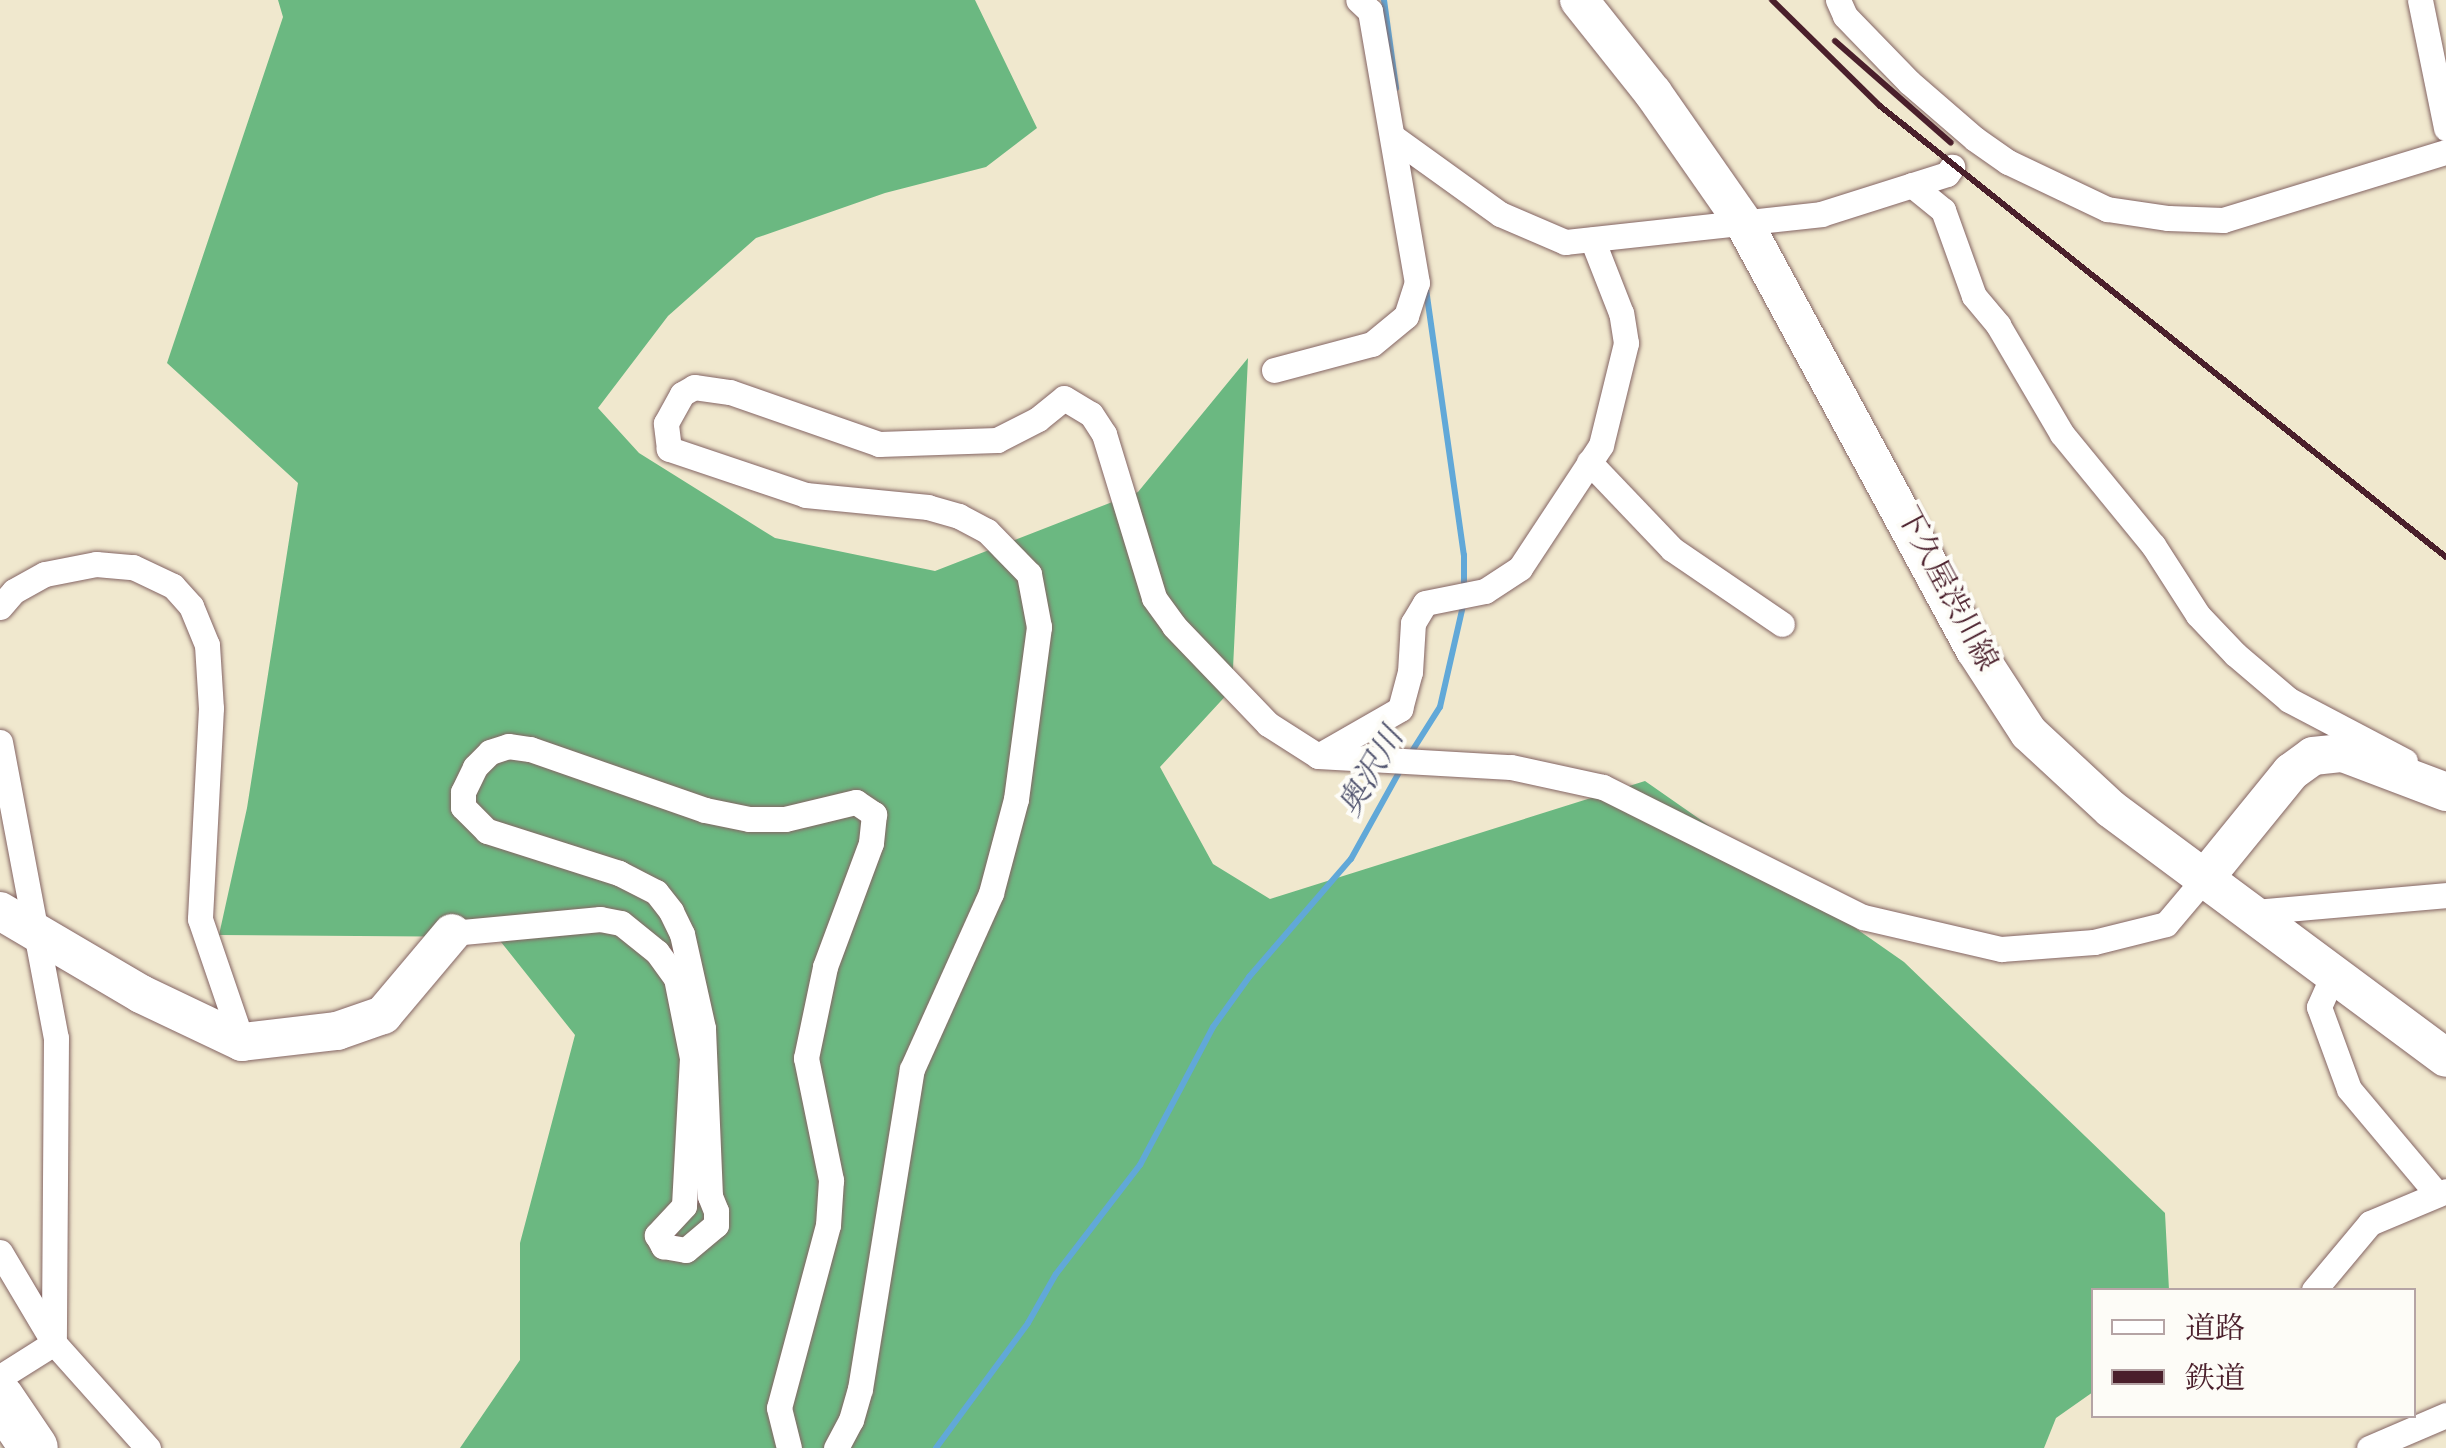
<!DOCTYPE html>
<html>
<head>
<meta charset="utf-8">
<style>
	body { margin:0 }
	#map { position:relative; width:2446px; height:1448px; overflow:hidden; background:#f0e8ce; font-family:"Sorts Mill Goudy","Noto Serif JP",serif }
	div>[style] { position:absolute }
	.forest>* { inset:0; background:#6bb881 }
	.stream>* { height:6px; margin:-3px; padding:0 3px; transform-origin:3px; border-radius:3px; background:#61a8d8 }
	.roads { filter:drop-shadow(0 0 2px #846564) drop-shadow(0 0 2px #846564) }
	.street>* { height:25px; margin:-12.5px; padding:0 12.5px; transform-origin:12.5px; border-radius:12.5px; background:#fff }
	.secondary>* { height:38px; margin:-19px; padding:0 19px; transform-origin:19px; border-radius:19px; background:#fff }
	.highway>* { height:48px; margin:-24px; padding:0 24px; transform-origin:24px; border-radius:24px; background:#fff }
	.rail>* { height:6px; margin:-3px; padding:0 3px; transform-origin:3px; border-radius:3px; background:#4a1f2b }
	span { translate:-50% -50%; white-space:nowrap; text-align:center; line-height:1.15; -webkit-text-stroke:8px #fdfcf7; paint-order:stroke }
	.street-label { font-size:30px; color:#4a1f2b }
	.water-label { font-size:32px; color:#535670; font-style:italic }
	.legend { position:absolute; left:2091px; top:1288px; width:325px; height:130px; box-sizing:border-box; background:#fdfcf7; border:2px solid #b5a4a5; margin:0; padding:12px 18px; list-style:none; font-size:30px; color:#4a1f2b }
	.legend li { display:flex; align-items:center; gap:20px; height:50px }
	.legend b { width:50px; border:2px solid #b5a4a5 }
</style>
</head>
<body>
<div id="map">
	<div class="forest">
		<i style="clip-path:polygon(278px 0,975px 0,1037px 128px,986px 167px,885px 193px,756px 238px,668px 316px,598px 408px,639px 453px,775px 538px,935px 571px,1138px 492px,1248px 358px,1232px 689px,1160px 767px,1213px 864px,1270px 899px,1645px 781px,1904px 962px,2165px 1213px,2169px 1290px,2094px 1290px,2093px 1392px,2056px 1418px,2044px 1448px,460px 1448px,520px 1360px,520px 1243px,575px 1035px,497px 937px,219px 935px,247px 808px,298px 483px,167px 363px,283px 17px)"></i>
	</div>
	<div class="stream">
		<i style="left:1384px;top:0;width:89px;rotate:82.2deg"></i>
		<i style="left:1426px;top:289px;width:269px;rotate:81.9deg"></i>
		<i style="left:1464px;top:555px;width:33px;rotate:90deg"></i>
		<i style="left:1409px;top:756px;width:58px;rotate:-57.7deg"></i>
		<i style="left:1440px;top:707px;width:109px;rotate:-77.2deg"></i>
		<i style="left:936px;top:1448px;width:155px;rotate:-53.6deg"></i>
		<i style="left:1028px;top:1323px;width:56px;rotate:-60.3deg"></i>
		<i style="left:1056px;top:1274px;width:138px;rotate:-52.4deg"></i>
		<i style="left:1140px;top:1165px;width:156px;rotate:-62.1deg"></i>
		<i style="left:1213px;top:1027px;width:62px;rotate:-54.2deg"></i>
		<i style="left:1249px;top:977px;width:156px;rotate:-49.2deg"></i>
		<i style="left:1351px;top:859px;width:105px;rotate:-61deg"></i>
	</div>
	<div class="roads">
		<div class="street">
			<i style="left:1838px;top:0;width:17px;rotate:66deg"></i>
			<i style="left:1845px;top:16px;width:92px;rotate:45.9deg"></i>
			<i style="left:1909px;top:82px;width:87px;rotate:40.8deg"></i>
			<i style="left:1975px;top:139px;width:40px;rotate:34.9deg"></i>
			<i style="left:2008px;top:162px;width:110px;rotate:25.4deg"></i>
			<i style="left:2107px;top:209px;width:62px;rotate:8.4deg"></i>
			<i style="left:2168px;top:218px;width:55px;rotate:2.1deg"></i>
			<i style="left:2223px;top:220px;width:233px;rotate:-17deg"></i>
			<i style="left:2420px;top:0;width:131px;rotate:78.5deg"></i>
			<i style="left:1393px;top:137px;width:132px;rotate:35.7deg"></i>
			<i style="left:1500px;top:214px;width:71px;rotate:23.3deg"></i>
			<i style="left:1565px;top:242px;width:258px;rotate:-6.2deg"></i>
			<i style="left:1821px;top:214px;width:132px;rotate:-17.6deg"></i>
			<i style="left:1947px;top:174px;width:9px;rotate:-54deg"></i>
			<i style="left:1912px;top:185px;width:40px;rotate:39deg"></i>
			<i style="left:1943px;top:210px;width:91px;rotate:70.2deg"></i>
			<i style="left:1974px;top:296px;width:38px;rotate:50deg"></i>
			<i style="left:1998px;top:325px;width:126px;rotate:59.6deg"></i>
			<i style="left:2062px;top:434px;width:144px;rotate:50.7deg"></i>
			<i style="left:2153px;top:545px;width:83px;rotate:57.3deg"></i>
			<i style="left:2198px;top:615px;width:54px;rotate:46.5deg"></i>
			<i style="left:2235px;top:654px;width:71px;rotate:40.4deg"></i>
			<i style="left:2289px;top:700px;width:131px;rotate:27.7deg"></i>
			<i style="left:1274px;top:370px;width:101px;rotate:-14.9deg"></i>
			<i style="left:1372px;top:344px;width:44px;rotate:-39.5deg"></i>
			<i style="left:1406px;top:316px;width:35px;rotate:-72deg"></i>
			<i style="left:1417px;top:283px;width:276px;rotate:-99.8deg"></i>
			<i style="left:1370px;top:11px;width:16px;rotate:-137deg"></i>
			<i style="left:1589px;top:462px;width:120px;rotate:46.3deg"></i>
			<i style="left:1672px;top:549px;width:133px;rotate:34.3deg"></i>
			<i style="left:0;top:607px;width:21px;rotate:-49deg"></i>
			<i style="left:14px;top:591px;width:35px;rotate:-29deg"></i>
			<i style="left:45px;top:574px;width:52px;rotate:-11.1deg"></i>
			<i style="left:96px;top:564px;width:37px;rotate:5deg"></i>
			<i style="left:133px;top:567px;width:44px;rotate:25.4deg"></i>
			<i style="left:173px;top:586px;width:27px;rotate:48deg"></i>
			<i style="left:191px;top:606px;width:42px;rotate:67.7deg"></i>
			<i style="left:207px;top:645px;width:63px;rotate:86.4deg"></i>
			<i style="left:211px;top:708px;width:211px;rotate:93deg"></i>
			<i style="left:200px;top:919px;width:130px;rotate:71.1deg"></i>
			<i style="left:0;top:742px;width:301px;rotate:79.3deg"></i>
			<i style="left:56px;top:1038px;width:305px;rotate:90.4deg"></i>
			<i style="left:1318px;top:756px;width:95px;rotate:-29.8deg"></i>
			<i style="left:1400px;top:709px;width:38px;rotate:-75deg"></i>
			<i style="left:1410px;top:672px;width:49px;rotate:-86.5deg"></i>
			<i style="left:1413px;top:623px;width:23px;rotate:-59deg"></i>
			<i style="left:1425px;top:603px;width:61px;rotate:-11.3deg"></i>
			<i style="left:1485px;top:591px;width:42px;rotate:-33.3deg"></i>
			<i style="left:1520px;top:568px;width:147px;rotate:-56.6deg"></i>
			<i style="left:1601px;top:445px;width:105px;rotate:-76.2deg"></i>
			<i style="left:1626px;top:343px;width:30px;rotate:-99deg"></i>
			<i style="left:1621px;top:313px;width:79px;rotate:-111.4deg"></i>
			<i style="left:2253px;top:912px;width:194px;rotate:-5deg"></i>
			<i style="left:452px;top:933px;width:149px;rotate:-5.4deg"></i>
			<i style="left:600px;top:919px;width:21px;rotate:11deg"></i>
			<i style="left:621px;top:923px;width:46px;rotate:38.9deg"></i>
			<i style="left:657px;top:952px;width:32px;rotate:54deg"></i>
			<i style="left:676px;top:978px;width:82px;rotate:78.7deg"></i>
			<i style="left:692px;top:1058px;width:148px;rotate:93.1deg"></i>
			<i style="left:684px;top:1206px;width:40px;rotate:133deg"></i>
			<i style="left:657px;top:1235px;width:13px;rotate:61deg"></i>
			<i style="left:663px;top:1246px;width:23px;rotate:10deg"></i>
			<i style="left:686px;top:1250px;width:39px;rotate:-40deg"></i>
			<i style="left:716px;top:1225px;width:14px;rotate:-90deg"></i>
			<i style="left:716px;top:1211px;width:16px;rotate:-112deg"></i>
			<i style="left:710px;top:1196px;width:168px;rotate:-92.4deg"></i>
			<i style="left:703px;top:1028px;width:96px;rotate:-102.6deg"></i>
			<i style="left:682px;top:934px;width:25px;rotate:-116deg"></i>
			<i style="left:671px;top:911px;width:24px;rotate:-128deg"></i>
			<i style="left:656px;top:892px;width:42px;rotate:-152.8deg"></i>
			<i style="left:619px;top:873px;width:139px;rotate:-162.3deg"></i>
			<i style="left:487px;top:831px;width:34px;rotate:-135deg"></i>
			<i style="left:463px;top:807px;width:15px;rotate:-90deg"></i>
			<i style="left:463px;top:792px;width:28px;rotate:-64deg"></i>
			<i style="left:475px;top:767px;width:21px;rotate:-45deg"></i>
			<i style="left:490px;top:752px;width:19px;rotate:-18deg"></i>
			<i style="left:508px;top:746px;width:22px;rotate:8deg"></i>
			<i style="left:530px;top:749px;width:185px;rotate:19.2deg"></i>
			<i style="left:705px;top:810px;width:45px;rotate:11.6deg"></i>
			<i style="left:749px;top:819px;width:36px"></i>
			<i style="left:785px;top:819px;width:73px;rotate:-13.5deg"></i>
			<i style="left:856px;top:802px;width:22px;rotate:34deg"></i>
			<i style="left:874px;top:814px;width:29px;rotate:96deg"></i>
			<i style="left:871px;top:843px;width:132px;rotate:110.4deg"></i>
			<i style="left:825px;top:967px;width:93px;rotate:101.8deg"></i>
			<i style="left:806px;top:1058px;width:125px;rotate:78.4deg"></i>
			<i style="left:831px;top:1180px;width:45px;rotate:93.8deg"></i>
			<i style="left:828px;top:1225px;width:189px;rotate:105deg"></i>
			<i style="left:779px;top:1408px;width:41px;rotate:76deg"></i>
			<i style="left:2334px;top:973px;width:37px;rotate:114deg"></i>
			<i style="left:2319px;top:1007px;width:87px;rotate:69.9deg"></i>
			<i style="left:2349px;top:1089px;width:137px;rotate:50deg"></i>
			<i style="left:0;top:1252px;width:106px;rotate:59.3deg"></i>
			<i style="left:54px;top:1343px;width:141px;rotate:48.2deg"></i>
			<i style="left:2314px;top:1290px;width:87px;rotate:-50.1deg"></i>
			<i style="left:2370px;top:1223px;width:82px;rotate:-22.8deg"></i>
			<i style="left:0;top:1377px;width:64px;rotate:-32.2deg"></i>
			<i style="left:836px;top:1448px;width:32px;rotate:-62deg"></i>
			<i style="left:851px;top:1420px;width:32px;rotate:-74deg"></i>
			<i style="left:860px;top:1389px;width:324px;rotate:-80.8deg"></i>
			<i style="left:912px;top:1069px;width:193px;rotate:-65.8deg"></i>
			<i style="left:991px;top:893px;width:97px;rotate:-75.1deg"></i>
			<i style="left:1016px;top:799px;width:174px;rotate:-82.4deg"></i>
			<i style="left:1039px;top:627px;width:54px;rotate:-100.7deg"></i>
			<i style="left:1029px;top:574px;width:60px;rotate:-134.3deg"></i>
			<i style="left:987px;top:531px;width:32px;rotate:-152deg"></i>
			<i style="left:959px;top:516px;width:32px;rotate:-164deg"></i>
			<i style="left:928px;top:507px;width:123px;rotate:-174.4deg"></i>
			<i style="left:806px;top:495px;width:145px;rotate:-161.4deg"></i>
			<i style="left:669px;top:449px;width:26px;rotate:-97deg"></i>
			<i style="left:666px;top:423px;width:33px;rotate:-61deg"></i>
			<i style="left:682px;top:394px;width:14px;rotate:-30deg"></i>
			<i style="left:694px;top:387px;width:36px;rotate:8deg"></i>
			<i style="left:730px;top:392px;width:158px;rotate:19.2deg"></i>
			<i style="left:879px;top:444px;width:118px;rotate:-1.9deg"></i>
			<i style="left:997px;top:440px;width:46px;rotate:-27.1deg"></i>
			<i style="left:1038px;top:419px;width:33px;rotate:-39deg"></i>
			<i style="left:1064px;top:398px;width:31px;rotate:31deg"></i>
			<i style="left:1091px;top:414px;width:24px;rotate:57deg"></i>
			<i style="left:1104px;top:434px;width:171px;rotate:73deg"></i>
			<i style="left:1154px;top:598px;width:34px;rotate:54deg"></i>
			<i style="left:1174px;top:626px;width:136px;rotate:46.2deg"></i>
			<i style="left:1268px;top:724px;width:59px;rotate:32.6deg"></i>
			<i style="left:1318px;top:756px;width:193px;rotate:3.3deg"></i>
			<i style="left:1511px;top:767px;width:94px;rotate:12.3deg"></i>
			<i style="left:1603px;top:787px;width:291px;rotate:26.6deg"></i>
			<i style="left:1863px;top:917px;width:142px;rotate:13.1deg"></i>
			<i style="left:2001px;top:949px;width:93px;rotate:-4.3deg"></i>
			<i style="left:2094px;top:942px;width:74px;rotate:-14deg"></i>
			<i style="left:2166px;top:924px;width:59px;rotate:-49.8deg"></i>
			<i style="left:2369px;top:1448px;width:84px;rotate:-23.2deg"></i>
		</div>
		<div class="secondary">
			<i style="left:1579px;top:0;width:119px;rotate:51.5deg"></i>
			<i style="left:1653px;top:93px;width:161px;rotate:55.1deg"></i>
			<i style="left:1745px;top:225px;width:483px;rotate:61.6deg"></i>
			<i style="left:1975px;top:650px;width:99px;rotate:57deg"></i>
			<i style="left:2029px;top:733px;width:112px;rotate:42.8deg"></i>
			<i style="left:2111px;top:809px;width:417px;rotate:36.6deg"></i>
			<i style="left:2204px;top:879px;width:138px;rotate:-50.9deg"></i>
			<i style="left:2291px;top:772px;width:27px;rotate:-36deg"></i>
			<i style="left:2313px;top:756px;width:30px;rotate:-6deg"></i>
			<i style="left:2343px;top:753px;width:110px;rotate:20.7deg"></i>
			<i style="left:0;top:911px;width:164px;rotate:30.5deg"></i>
			<i style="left:141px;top:994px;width:112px;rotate:25.4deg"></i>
			<i style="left:242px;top:1042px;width:96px;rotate:-6.6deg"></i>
			<i style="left:337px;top:1031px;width:49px;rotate:-19.2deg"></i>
			<i style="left:383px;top:1015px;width:107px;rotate:-49.9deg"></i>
		</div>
		<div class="highway">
			<i style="left:0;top:1398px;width:60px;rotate:55.8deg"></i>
		</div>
	</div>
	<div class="rail">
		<i style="left:1772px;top:0;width:151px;rotate:44.5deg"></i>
		<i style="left:1880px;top:106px;width:724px;rotate:38.55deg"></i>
		<i style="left:1835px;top:41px;width:154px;rotate:41.3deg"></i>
	</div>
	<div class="street-label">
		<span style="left:1945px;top:590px;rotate:62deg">下久屋渋川線</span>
	</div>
	<div class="water-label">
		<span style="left:1373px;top:773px;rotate:-60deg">奥沢川</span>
	</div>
	<ul class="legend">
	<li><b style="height:12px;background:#fff"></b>道路</li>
	<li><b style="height:12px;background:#4a1f2b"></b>鉄道</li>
	</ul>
</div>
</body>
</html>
